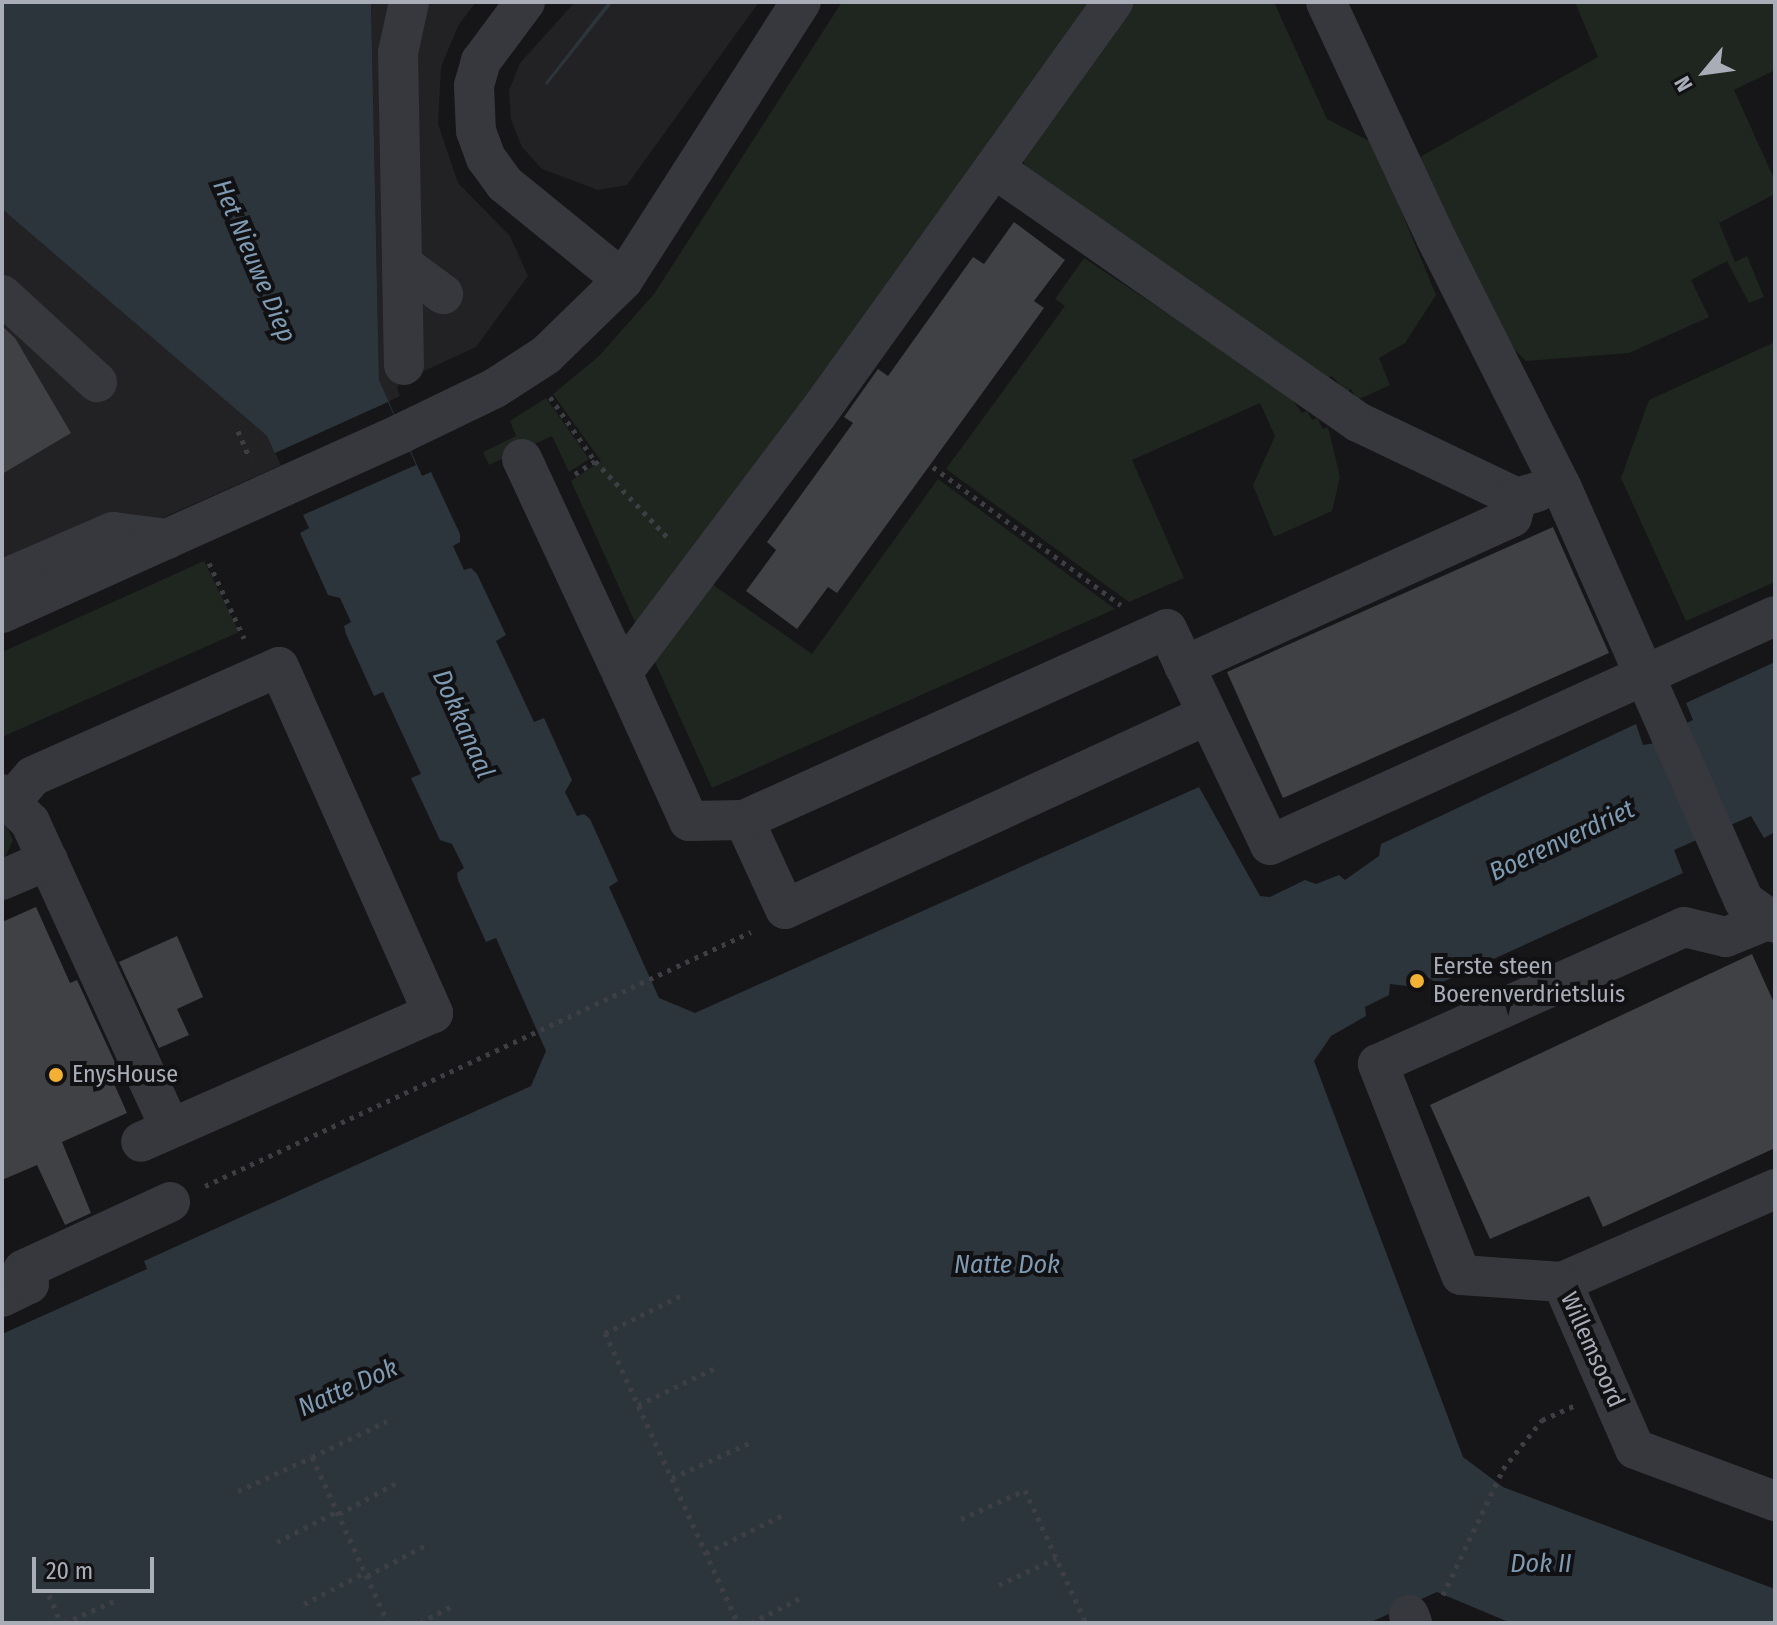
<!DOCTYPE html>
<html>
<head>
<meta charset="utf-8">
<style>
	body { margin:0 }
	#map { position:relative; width:1777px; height:1625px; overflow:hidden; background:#161618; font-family:"Fira Sans Condensed",sans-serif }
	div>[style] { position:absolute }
	.built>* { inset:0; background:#222225 }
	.green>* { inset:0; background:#1e261f }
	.water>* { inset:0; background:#2c353c }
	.pier>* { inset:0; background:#161618 }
	.building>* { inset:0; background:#404145 }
	.path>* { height:5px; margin-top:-2.5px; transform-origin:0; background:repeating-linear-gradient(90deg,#3d3f44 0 4px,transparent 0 10px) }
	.minor>* { height:40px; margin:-20px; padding:0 20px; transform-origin:20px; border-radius:20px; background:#37383d }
	.dots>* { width:22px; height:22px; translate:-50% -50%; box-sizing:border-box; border:4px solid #111113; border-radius:50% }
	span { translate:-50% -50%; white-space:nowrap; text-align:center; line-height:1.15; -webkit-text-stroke:8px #111113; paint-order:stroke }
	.poi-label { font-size:24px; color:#a8adb8 }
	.left { translate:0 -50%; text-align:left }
	.street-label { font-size:24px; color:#a8adb8 }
	.water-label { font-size:26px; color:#7f9bb3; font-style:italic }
	.frame { position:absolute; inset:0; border:4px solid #a8adb8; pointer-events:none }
	.north { position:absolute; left:1665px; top:32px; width:80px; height:80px; -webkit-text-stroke:6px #111113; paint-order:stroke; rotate:241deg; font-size:22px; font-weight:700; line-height:32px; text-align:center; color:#a8adb8 }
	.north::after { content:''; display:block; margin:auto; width:28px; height:36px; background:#a8adb8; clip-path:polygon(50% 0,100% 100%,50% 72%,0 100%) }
	.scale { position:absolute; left:32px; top:1557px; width:122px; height:36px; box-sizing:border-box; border:4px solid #a8adb8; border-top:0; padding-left:10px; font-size:24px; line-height:28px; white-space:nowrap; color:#a8adb8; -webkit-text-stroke:6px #111113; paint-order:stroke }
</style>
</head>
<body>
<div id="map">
	<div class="built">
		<i style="clip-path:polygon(371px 2px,476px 2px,458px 26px,441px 67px,438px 124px,458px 183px,510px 236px,528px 276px,476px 347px,402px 381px,397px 388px,400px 396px,388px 402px,379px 380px)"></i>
		<i style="clip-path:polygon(575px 2px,759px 2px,627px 185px,598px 190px,542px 169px,522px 147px,511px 120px,509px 91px,520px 63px)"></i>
		<i style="clip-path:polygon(2px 209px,267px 436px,281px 465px,2px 590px)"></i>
	</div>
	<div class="green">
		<i style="clip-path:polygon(842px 2px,1099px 2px,639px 631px,571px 481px,601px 461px,553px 394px,598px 357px,654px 294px)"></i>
		<i style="clip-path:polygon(1130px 2px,1274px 2px,1327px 119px,1373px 143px,1436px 295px,1405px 343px,1379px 358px,1390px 385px,1357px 400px,1351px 389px,1346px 392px,1332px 376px,1321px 381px,1025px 168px,1022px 152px)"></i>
		<i style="clip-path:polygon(1575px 2px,1775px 2px,1775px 70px,1734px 90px,1775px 181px,1775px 194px,1719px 223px,1735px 262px,1747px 256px,1764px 297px,1749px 303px,1727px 261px,1691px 280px,1709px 317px,1629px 353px,1526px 361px,1498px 333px,1420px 157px,1598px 57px)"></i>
		<i style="clip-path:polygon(1084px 258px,1287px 393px,1302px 413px,1307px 411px,1312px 420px,1317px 418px,1323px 429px,1328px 427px,1340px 477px,1332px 511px,1274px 537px,1253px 485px,1275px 436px,1260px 403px,1132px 460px,1184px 578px,1129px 602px,946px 469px,1065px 306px,1055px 299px)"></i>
		<i style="clip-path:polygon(1775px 342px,1775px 582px,1686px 621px,1621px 478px,1649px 400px)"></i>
		<i style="clip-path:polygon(546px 398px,589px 459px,569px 472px,552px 436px,489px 465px,483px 452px,516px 436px,510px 421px)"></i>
		<i style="clip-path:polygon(938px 479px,1115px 609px,712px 788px,654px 660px,709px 582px,812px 654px)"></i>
		<i style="clip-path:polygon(204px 561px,239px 632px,2px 737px,2px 652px)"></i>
		<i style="clip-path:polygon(2px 816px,13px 840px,2px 865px)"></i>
	</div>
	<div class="water">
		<i style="clip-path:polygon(2px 2px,371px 2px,379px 380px,422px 476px,431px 472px,460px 534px,460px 542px,453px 546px,464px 570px,471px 568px,477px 574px,506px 635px,496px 641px,534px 722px,544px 718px,572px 780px,565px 792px,577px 816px,584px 814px,590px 819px,618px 881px,609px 887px,659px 998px,695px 1013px,1199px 787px,1260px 896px,1270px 897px,1305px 880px,1316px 884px,1339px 875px,1345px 880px,1379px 856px,1381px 844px,1636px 724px,1643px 745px,1655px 743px,1653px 739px,1693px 720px,1686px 703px,1775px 662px,1775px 832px,1764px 838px,1751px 816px,1674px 850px,1683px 873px,1438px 984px,1426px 976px,1407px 986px,1390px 984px,1389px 995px,1365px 1007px,1366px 1016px,1331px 1036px,1314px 1061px,1463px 1457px,1503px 1487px,1775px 1589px,1775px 1623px,1511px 1623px,1437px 1592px,1369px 1623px,2px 1623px,2px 1334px,147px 1269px,144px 1261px,531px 1086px,546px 1051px,496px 938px,486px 942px,458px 880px,457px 873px,464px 868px,452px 844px,440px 840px,411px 778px,421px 774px,383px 692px,374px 696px,346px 634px,344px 626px,351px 622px,340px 598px,328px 595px,300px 533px,309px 528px,267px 436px,2px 209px)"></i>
		<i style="clip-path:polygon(608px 2px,613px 2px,547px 85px,545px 83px)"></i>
	</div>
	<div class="pier">
		<i style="clip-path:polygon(388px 402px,416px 465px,303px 515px,275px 453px)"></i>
	</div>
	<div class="building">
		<i style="clip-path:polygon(1014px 222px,1065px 260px,1034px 301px,1044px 308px,837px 593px,828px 587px,797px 629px,746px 591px,776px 550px,767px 542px,853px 423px,844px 417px,878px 369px,888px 376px,973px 257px,984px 264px)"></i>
		<i style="clip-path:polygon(2px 326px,15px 338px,71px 433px,2px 474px)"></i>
		<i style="clip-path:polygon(1553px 527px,1609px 653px,1283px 798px,1227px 672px)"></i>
		<i style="clip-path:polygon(36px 907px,70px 983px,77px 980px,117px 1067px,108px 1070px,127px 1113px,62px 1142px,91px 1213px,65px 1225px,37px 1165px,2px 1180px,2px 922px)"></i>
		<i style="clip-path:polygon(177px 936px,203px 997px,177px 1009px,189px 1035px,159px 1048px,119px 962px)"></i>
		<i style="clip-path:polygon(1752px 954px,1775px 1005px,1775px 1148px,1603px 1227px,1589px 1196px,1490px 1239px,1430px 1105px)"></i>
	</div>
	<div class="path">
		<i style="left:550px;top:397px;width:78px;rotate:54.9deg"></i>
		<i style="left:595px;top:461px;width:24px;rotate:147deg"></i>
		<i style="left:238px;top:431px;width:30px;rotate:67deg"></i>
		<i style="left:595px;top:461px;width:110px;rotate:46.5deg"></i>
		<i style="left:933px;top:467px;width:233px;rotate:36.3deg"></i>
		<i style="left:209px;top:563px;width:83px;rotate:65deg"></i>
		<i style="left:205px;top:1186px;width:602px;rotate:-24.95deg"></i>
		<i style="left:680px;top:1296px;width:84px;rotate:153.7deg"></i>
		<i style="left:605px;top:1333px;width:319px;rotate:65.4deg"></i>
		<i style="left:638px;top:1405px;width:85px;rotate:-25.7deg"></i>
		<i style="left:312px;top:1457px;width:83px;rotate:-25.6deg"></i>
		<i style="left:672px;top:1478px;width:85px;rotate:-24.4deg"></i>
		<i style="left:238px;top:1491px;width:81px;rotate:-24.7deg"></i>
		<i style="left:312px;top:1457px;width:183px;rotate:65.4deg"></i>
		<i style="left:339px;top:1514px;width:67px;rotate:-28.5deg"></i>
		<i style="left:961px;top:1519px;width:70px;rotate:-24.4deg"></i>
		<i style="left:1025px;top:1490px;width:144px;rotate:65.4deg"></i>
		<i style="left:1085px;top:1621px;width:4px;rotate:153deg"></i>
		<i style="left:277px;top:1542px;width:68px;rotate:-26.9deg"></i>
		<i style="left:706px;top:1553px;width:84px;rotate:-26.3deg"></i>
		<i style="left:367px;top:1576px;width:67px;rotate:-27.7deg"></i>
		<i style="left:999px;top:1585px;width:63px;rotate:-25.3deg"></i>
		<i style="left:49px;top:1595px;width:30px;rotate:67deg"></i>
		<i style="left:1443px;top:1595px;width:140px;rotate:-64.5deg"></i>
		<i style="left:1503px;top:1469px;width:63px;rotate:-51.5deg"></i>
		<i style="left:1542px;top:1420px;width:36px;rotate:-24deg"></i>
		<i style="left:304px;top:1604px;width:70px;rotate:-27.3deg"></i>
		<i style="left:64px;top:1623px;width:58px;rotate:-23.5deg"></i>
		<i style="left:420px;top:1623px;width:38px;rotate:-28deg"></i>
		<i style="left:751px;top:1623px;width:59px;rotate:-27deg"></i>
	</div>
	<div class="minor">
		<i style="left:409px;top:2px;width:52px;rotate:102.2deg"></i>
		<i style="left:398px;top:53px;width:211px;rotate:88.9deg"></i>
		<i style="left:402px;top:264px;width:51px;rotate:36.2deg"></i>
		<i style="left:525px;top:2px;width:74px;rotate:126.7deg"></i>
		<i style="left:481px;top:61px;width:26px;rotate:106deg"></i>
		<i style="left:474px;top:86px;width:45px;rotate:87.5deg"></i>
		<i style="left:476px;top:131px;width:29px;rotate:70deg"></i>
		<i style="left:486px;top:158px;width:32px;rotate:54deg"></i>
		<i style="left:505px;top:184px;width:152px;rotate:39.1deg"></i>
		<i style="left:1326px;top:2px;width:260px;rotate:65deg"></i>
		<i style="left:1436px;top:238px;width:278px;rotate:63.3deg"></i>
		<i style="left:1561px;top:486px;width:454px;rotate:66.2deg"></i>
		<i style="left:1744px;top:901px;width:38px;rotate:35deg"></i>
		<i style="left:994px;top:168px;width:444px;rotate:34.9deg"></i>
		<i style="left:1358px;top:422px;width:176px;rotate:25.5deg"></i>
		<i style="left:402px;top:264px;width:101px;rotate:88.9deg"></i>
		<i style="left:2px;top:295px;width:129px;rotate:42.5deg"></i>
		<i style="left:522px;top:459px;width:236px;rotate:65deg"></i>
		<i style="left:2px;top:580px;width:121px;rotate:-23.4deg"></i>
		<i style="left:113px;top:532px;width:55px;rotate:7.3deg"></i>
		<i style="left:2px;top:613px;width:439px;rotate:-24.2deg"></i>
		<i style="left:402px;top:433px;width:103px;rotate:-25.8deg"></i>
		<i style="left:495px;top:388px;width:61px;rotate:-32.9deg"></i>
		<i style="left:546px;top:355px;width:107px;rotate:-44.2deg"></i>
		<i style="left:623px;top:280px;width:330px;rotate:-57.4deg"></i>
		<i style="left:1184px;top:666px;width:360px;rotate:-24.4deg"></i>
		<i style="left:1512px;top:517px;width:20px;rotate:-75deg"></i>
		<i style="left:1517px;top:498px;width:21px;rotate:-17deg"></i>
		<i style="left:1207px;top:715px;width:464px;rotate:155.3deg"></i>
		<i style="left:785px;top:909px;width:98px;rotate:-114.7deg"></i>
		<i style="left:744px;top:820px;width:464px;rotate:-24.3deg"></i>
		<i style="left:1167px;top:629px;width:239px;rotate:64.5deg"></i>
		<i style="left:1270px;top:845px;width:554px;rotate:-24.39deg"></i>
		<i style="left:2px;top:794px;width:40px;rotate:45deg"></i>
		<i style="left:30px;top:822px;width:337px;rotate:65.4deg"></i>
		<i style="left:13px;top:799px;width:30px;rotate:-49deg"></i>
		<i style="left:33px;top:776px;width:269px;rotate:-23.9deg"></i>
		<i style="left:279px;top:667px;width:379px;rotate:66deg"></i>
		<i style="left:433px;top:1013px;width:319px;rotate:156.2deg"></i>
		<i style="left:744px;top:820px;width:55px;rotate:179deg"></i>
		<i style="left:689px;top:821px;width:162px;rotate:-114.4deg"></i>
		<i style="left:622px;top:673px;width:322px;rotate:-53deg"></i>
		<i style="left:816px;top:416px;width:510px;rotate:-54.34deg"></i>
		<i style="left:2px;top:880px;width:50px;rotate:-23.5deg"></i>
		<i style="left:1775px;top:1189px;width:232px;rotate:156.4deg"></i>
		<i style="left:1562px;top:1282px;width:182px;rotate:66.4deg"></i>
		<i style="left:1635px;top:1449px;width:149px;rotate:20.4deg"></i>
		<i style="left:1562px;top:1282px;width:101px;rotate:-176deg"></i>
		<i style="left:1461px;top:1275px;width:227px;rotate:-111.5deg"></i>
		<i style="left:1378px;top:1064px;width:335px;rotate:-24.1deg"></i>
		<i style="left:1684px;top:927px;width:43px;rotate:13.4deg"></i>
		<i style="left:1726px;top:937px;width:53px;rotate:-22.2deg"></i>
		<i style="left:2px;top:1297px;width:30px;rotate:-26deg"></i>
		<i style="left:29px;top:1284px;width:15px;rotate:-113deg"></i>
		<i style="left:23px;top:1270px;width:162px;rotate:-24.8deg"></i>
		<i style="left:1409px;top:1615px;width:9px;rotate:69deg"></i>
	</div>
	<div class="dots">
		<i style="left:1417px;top:981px;background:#f2b134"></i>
		<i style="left:56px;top:1075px;background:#f2b134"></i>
	</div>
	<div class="poi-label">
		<span class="left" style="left:1433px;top:981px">Eerste steen<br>Boerenverdrietsluis</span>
		<span class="left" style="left:72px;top:1075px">EnysHouse</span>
	</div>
	<div class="street-label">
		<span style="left:1592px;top:1350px;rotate:66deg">Willemsoord</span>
	</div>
	<div class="water-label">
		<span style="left:254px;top:261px;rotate:67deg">Het Nieuwe Diep</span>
		<span style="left:463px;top:724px;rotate:66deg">Dokkanaal</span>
		<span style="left:1562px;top:841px;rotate:-25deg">Boerenverdriet</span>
		<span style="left:1007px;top:1265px">Natte Dok</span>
		<span style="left:348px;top:1388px;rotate:-24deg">Natte Dok</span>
		<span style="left:1541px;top:1564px">Dok II</span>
	</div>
	<div class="frame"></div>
	<div class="north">N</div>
	<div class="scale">20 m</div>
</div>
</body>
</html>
